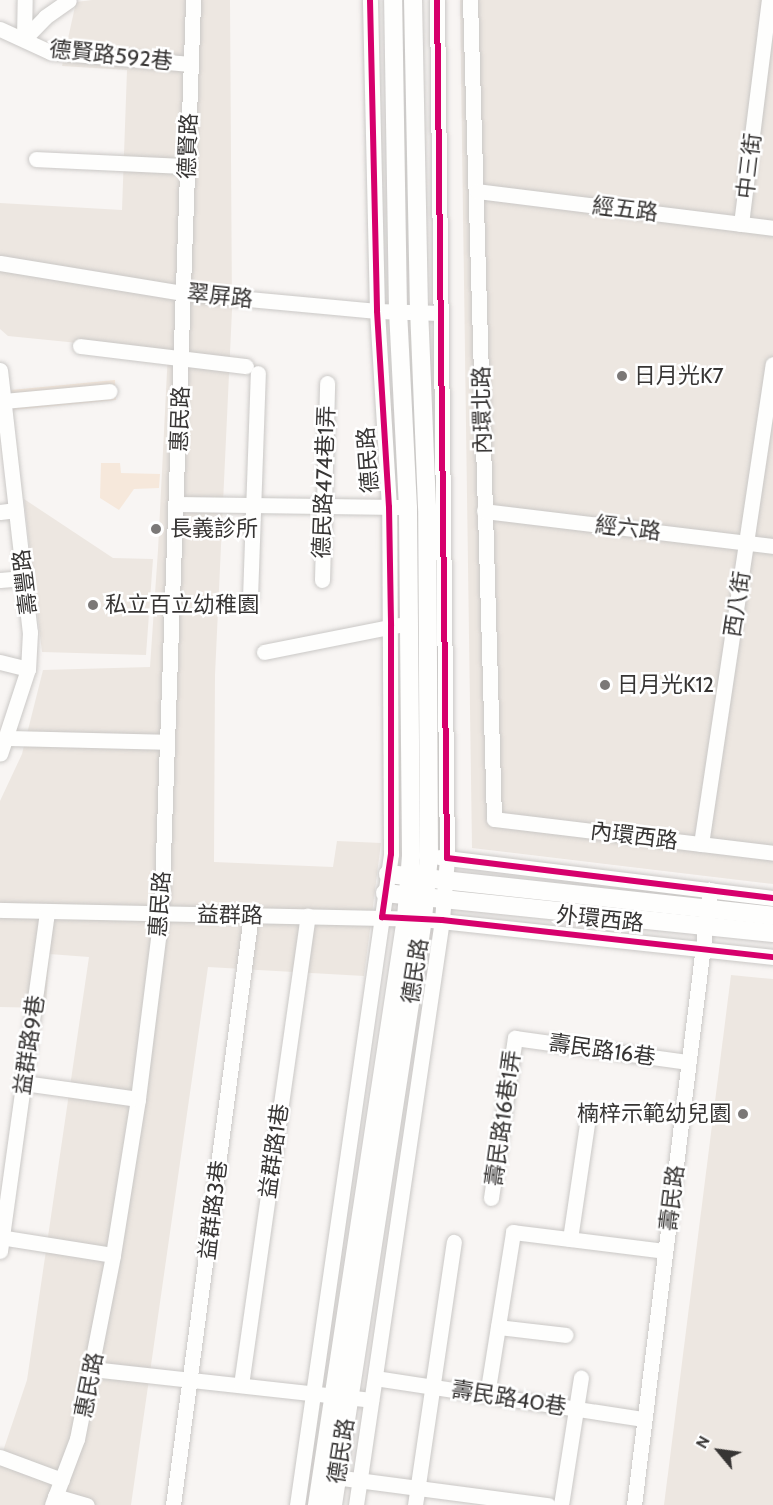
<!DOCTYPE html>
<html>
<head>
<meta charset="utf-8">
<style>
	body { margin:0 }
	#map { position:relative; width:773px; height:1505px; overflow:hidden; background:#f8f5f3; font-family:Cabin,"Noto Sans TC",sans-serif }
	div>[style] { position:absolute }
	.built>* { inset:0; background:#ede7e1 }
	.green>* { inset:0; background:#f6e8db }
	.roads { filter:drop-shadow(0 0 2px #cac8c6) drop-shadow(0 0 2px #cac8c6) }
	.minor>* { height:15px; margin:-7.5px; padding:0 7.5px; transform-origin:7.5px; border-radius:7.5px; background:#fefefd }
	.tertiary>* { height:18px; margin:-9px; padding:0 9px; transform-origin:9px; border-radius:9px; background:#fefefd }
	.cycleway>* { height:6px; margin:-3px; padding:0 3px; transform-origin:3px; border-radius:3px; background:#d6006c }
	.dots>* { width:16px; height:16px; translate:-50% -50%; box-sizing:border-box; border:3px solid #fff; border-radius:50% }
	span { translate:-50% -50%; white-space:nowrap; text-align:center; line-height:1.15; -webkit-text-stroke:5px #fff; paint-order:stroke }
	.street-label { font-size:22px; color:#373534 }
	.poi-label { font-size:22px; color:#373534 }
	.left { translate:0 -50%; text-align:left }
	.right { translate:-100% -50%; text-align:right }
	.north { position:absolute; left:689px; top:1421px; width:60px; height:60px; -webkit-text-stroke:4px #fff; paint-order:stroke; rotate:299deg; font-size:16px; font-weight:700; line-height:24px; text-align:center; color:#373534 }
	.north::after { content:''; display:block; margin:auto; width:21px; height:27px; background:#373534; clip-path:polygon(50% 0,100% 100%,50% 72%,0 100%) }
</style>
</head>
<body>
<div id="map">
	<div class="built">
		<i style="clip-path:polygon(92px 0,230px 0,232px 310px,215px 675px,214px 862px,333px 867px,337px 841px,381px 843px,364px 976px,208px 967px,131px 1505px,0 1505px,0 1460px,27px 1380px,89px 957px,49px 954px,46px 1008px,0 1007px,0 801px,22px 754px,43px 670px,150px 667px,158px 550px,168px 352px,8px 336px,0 329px,0 203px,122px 210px,127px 70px,62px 66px,76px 2px)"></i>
		<i style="clip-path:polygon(460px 0,773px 0,773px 884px,472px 848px)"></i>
		<i style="clip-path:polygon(24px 499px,113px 558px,153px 559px,146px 655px,42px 652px)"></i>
		<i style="clip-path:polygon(731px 975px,773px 979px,773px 1505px,664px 1505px)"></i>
	</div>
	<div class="green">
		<i style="clip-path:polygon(115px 380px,116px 400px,13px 410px,11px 390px)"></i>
		<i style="clip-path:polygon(101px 463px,120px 463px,121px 473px,160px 474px,159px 488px,134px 489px,119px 510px,100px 498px)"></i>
	</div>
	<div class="roads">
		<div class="minor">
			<i style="left:470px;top:0;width:819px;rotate:88.32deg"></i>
			<i style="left:494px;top:819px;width:281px;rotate:6.9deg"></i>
			<i style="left:0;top:29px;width:55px;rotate:24.7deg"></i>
			<i style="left:50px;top:52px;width:141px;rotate:4.9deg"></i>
			<i style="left:24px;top:39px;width:30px;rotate:-46deg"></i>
			<i style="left:45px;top:17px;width:29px;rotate:-35deg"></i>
			<i style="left:24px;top:39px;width:39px;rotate:-89deg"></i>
			<i style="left:36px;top:159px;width:151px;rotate:2.7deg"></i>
			<i style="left:477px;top:191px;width:298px;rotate:7.1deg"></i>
			<i style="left:741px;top:224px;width:226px;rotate:-82.9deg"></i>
			<i style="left:0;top:263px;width:186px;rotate:9.3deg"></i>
			<i style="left:184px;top:293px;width:194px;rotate:5.3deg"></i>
			<i style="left:377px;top:311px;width:64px;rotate:1.8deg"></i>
			<i style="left:80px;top:346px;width:167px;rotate:6.9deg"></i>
			<i style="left:0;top:370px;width:264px;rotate:83.5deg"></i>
			<i style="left:30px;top:632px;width:37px;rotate:93deg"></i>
			<i style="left:28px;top:669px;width:89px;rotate:108.2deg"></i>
			<i style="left:3px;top:401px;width:107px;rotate:-5.3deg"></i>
			<i style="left:176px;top:504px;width:222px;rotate:0.8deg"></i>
			<i style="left:484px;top:511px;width:291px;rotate:6.9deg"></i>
			<i style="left:0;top:512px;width:16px;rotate:-7deg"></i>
			<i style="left:0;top:580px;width:24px;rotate:-5deg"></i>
			<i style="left:322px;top:580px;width:197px;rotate:-88.5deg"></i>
			<i style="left:250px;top:598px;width:225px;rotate:-88deg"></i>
			<i style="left:264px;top:652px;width:138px;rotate:-11.3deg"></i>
			<i style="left:0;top:662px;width:29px;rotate:14deg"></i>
			<i style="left:6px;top:738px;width:161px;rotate:1.4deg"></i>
			<i style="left:701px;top:844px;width:485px;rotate:-81.5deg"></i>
			<i style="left:439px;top:857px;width:337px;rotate:7deg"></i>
			<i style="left:0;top:910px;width:423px;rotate:1.2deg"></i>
			<i style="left:423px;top:919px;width:352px;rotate:6.2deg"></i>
			<i style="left:24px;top:1083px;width:115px;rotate:8deg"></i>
			<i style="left:491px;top:1198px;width:162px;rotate:-81.5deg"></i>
			<i style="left:515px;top:1038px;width:175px;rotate:7.9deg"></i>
			<i style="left:0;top:1237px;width:114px;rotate:9.1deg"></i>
			<i style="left:570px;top:1239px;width:116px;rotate:-81.6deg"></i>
			<i style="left:0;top:1251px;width:343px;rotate:-82.1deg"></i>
			<i style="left:498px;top:1327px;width:68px;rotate:6.7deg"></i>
			<i style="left:92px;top:1369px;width:281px;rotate:6.3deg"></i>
			<i style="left:375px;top:1378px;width:272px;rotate:8.7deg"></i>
			<i style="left:241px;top:1385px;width:474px;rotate:-81.9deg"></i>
			<i style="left:487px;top:1395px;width:165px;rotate:-80.9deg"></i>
			<i style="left:513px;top:1232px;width:153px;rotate:7.1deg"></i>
			<i style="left:0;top:1457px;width:66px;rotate:20.4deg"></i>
			<i style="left:327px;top:1476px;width:223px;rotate:7.5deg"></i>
			<i style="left:55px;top:1496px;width:33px;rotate:16deg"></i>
			<i style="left:52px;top:1505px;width:71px;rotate:-69.3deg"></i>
			<i style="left:77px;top:1439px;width:187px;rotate:-78.9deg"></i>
			<i style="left:113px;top:1255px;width:158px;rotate:-80.9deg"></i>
			<i style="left:138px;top:1099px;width:186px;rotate:-82.9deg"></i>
			<i style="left:161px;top:914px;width:915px;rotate:-87.99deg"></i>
			<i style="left:173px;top:1505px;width:595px;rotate:-82.47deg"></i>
			<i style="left:297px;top:1505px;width:658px;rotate:-81.78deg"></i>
			<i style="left:391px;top:854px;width:347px;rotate:-90.3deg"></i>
			<i style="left:389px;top:507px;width:196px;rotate:-93.5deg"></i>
			<i style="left:377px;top:311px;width:311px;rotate:-91.3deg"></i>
			<i style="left:356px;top:1505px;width:591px;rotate:-81.64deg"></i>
			<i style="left:442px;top:920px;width:62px;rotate:-85.4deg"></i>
			<i style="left:447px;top:858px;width:858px;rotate:-90.67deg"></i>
			<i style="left:415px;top:1505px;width:266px;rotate:-81.6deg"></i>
			<i style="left:561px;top:1505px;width:129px;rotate:-81.1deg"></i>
			<i style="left:634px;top:1505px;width:620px;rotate:-82.96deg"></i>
		</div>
		<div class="tertiary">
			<i style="left:388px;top:874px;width:387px;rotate:6.2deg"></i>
			<i style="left:385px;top:893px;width:390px;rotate:5.9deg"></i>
			<i style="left:317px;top:1505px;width:594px;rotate:-81.38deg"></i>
			<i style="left:406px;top:918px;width:62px;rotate:-85.4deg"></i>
			<i style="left:411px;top:856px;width:348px;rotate:-90.5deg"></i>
			<i style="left:408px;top:508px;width:197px;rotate:-92.9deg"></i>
			<i style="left:398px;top:311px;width:311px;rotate:-90.9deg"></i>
			<i style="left:333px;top:1505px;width:593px;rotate:-81.27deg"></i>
			<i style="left:423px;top:919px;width:63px;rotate:-84.6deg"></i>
			<i style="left:429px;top:856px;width:349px;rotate:-90.3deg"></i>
			<i style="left:427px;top:507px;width:196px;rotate:-92.3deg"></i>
			<i style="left:419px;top:311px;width:311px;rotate:-91.1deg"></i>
		</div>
	</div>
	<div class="cycleway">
		<i style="left:370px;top:0;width:311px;rotate:88.7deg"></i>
		<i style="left:377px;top:311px;width:196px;rotate:86.5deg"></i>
		<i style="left:389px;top:507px;width:119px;rotate:89deg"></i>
		<i style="left:391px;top:626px;width:228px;rotate:90deg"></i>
		<i style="left:391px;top:854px;width:64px;rotate:98.1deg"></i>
		<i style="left:382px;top:917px;width:60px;rotate:2.9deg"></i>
		<i style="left:442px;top:920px;width:333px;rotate:6.4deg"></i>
		<i style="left:437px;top:0;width:858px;rotate:89.33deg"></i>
		<i style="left:447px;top:858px;width:328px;rotate:7deg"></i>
	</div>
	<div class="dots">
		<i style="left:622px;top:376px;background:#7b7877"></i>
		<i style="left:156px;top:529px;background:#7b7877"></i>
		<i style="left:93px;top:605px;background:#7b7877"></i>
		<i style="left:605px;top:685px;background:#7b7877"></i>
		<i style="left:743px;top:1114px;background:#7b7877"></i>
	</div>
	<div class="street-label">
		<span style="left:111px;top:55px;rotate:6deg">德賢路592巷</span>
		<span style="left:188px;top:146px;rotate:-88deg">德賢路</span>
		<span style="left:749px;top:166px;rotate:-83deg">中三街</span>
		<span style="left:625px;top:209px;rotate:7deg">經五路</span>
		<span style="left:220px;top:296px;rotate:6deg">翠屏路</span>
		<span style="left:482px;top:410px;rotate:-91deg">內環北路</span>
		<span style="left:180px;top:419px;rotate:-88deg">惠民路</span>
		<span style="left:368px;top:460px;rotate:-94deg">德民路</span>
		<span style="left:324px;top:482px;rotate:-88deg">德民路474巷1弄</span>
		<span style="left:628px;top:528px;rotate:7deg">經六路</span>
		<span style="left:25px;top:582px;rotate:-97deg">壽豐路</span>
		<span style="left:737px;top:604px;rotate:-81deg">西八街</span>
		<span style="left:634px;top:836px;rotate:7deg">內環西路</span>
		<span style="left:160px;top:904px;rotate:-86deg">惠民路</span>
		<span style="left:230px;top:915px;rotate:1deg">益群路</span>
		<span style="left:600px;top:919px;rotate:6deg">外環西路</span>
		<span style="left:415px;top:971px;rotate:-81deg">德民路</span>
		<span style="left:29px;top:1045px;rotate:-82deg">益群路9巷</span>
		<span style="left:602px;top:1050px;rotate:8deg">壽民路16巷</span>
		<span style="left:503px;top:1118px;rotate:-82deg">壽民路16巷1弄</span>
		<span style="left:274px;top:1151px;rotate:-82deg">益群路1巷</span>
		<span style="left:672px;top:1198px;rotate:-83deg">壽民路</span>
		<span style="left:213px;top:1210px;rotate:-83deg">益群路3巷</span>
		<span style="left:89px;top:1385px;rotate:-79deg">惠民路</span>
		<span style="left:509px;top:1398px;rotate:9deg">壽民路40巷</span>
		<span style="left:341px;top:1451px;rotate:-81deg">德民路</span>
	</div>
	<div class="poi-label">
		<span class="left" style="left:634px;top:376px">日月光K7</span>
		<span class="left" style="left:170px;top:529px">長義診所</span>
		<span class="left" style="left:105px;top:605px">私立百立幼稚園</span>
		<span class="left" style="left:617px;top:685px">日月光K12</span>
		<span class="right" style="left:731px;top:1114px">楠梓示範幼兒園</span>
	</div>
	<div class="north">N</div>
</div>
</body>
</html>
